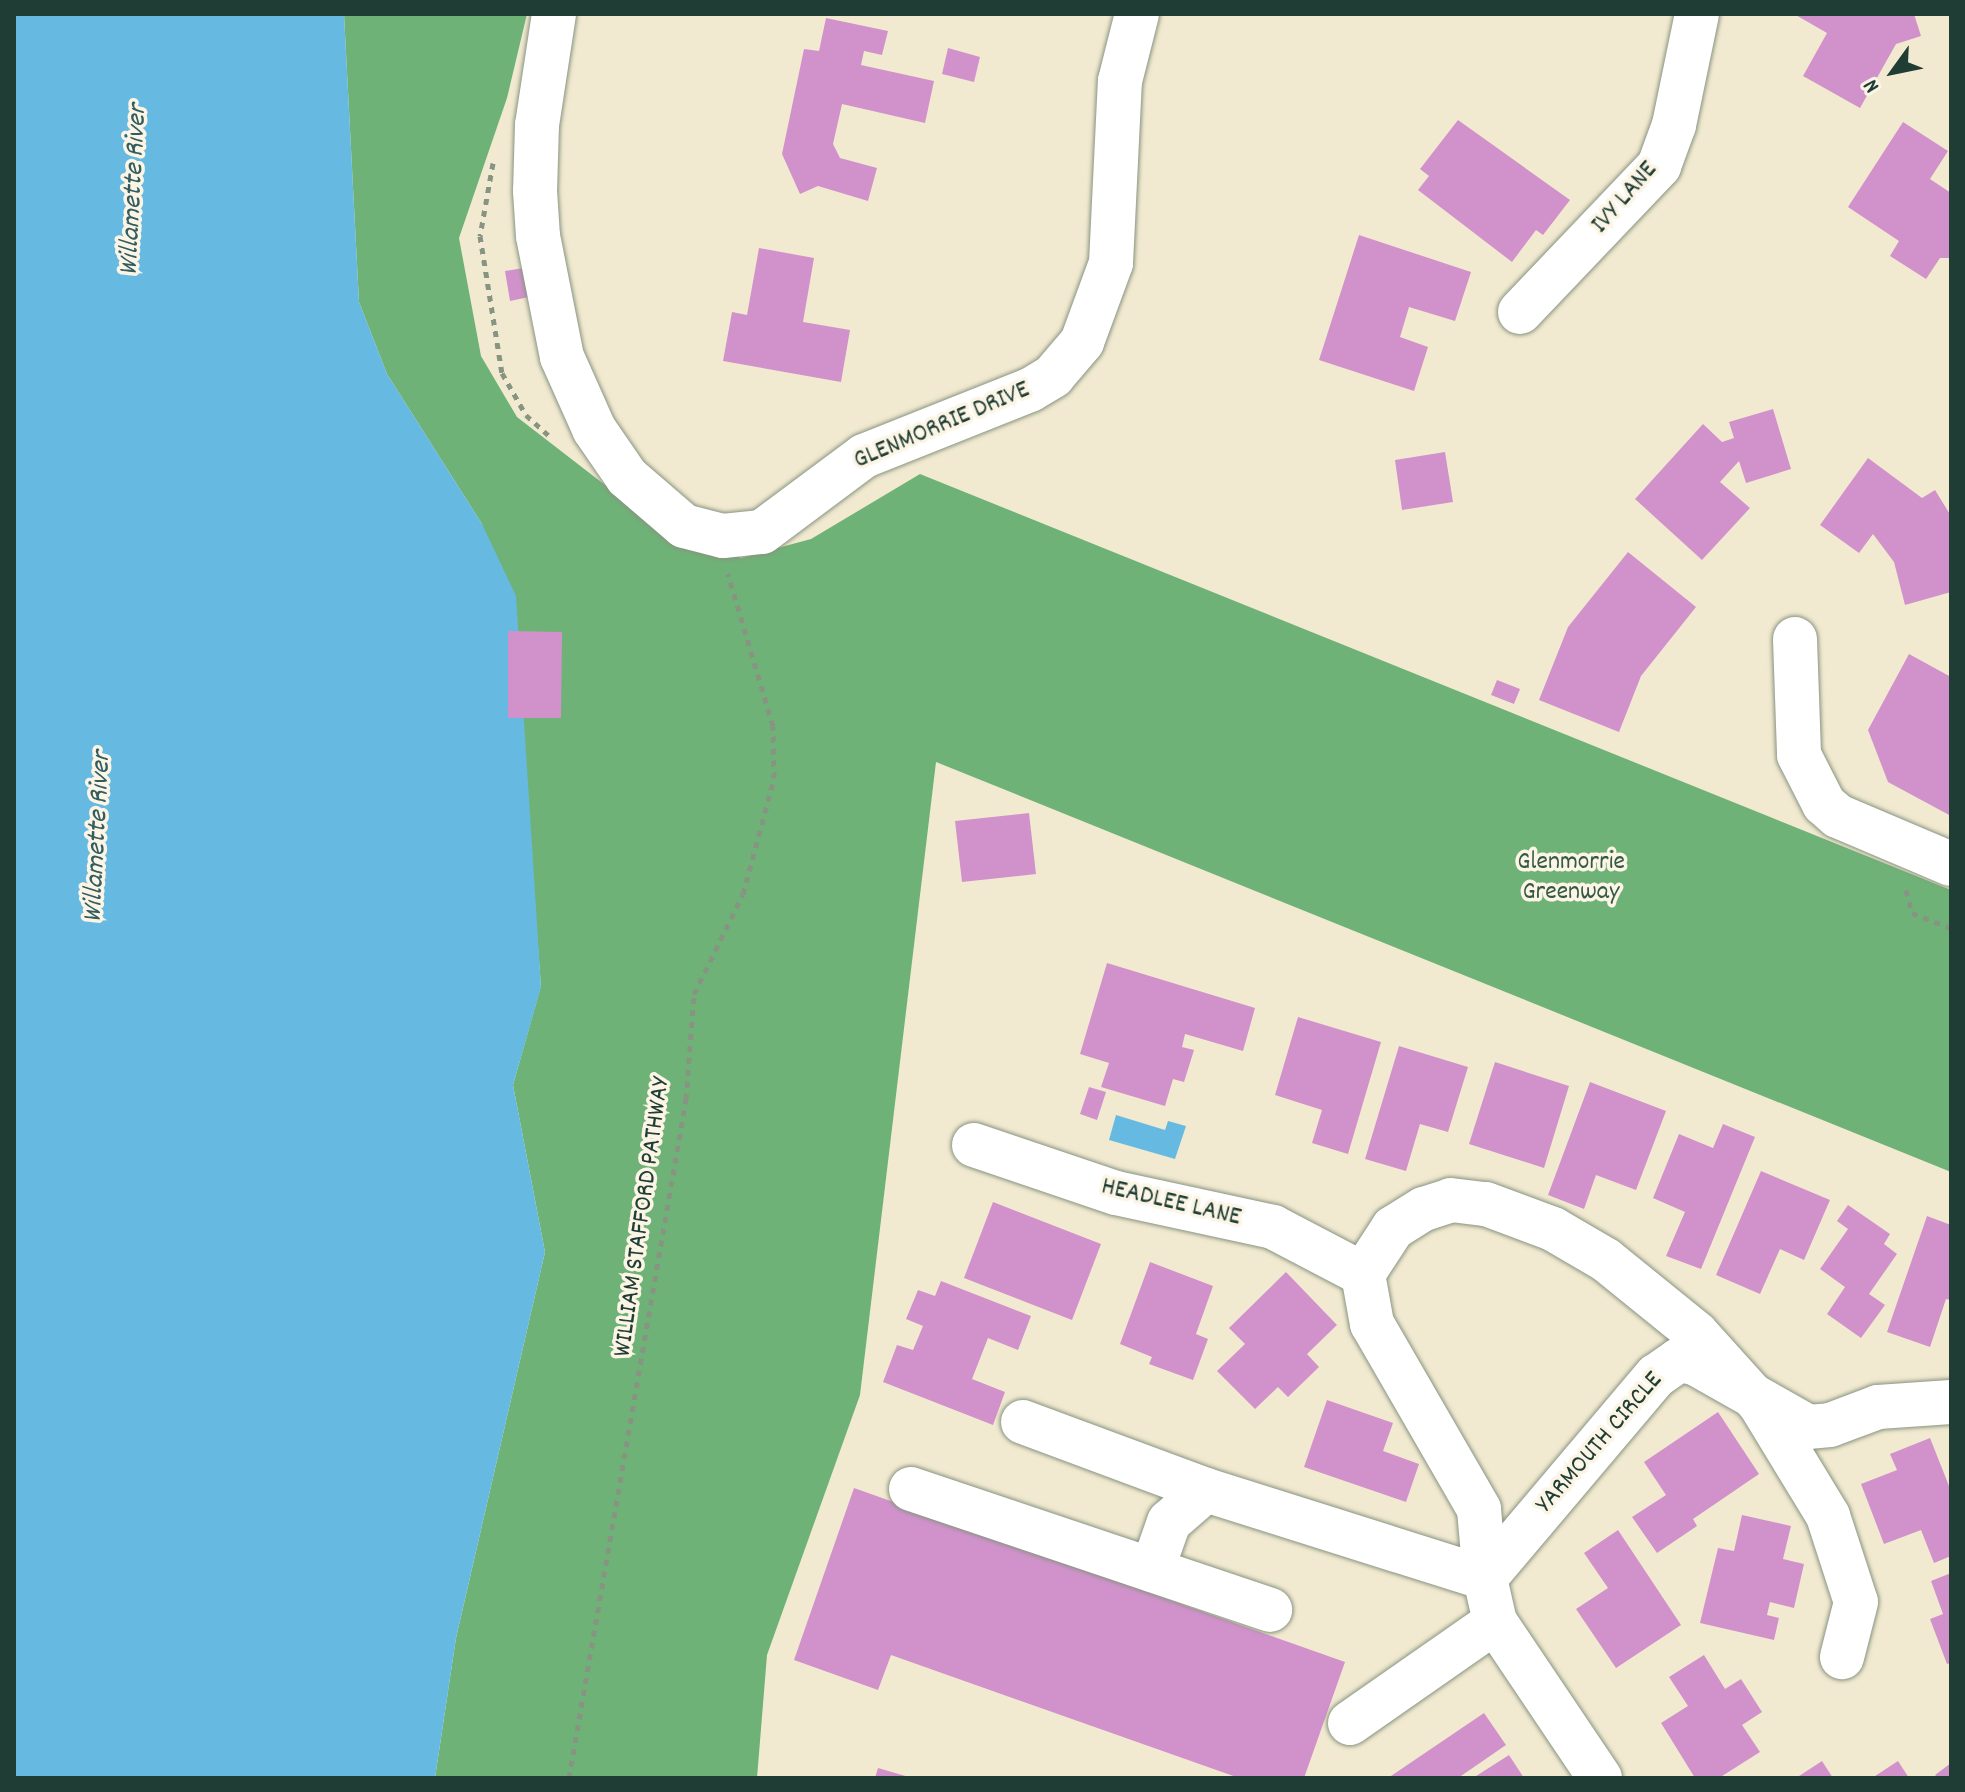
<!DOCTYPE html>
<html>
<head>
<meta charset="utf-8">
<style>
	body { margin:0 }
	#map { position:relative; width:1965px; height:1792px; overflow:hidden; background:#f2ead0; font-family:Dekko,sans-serif }
	div>[style] { position:absolute }
	.forest>* { inset:0; background:#6fb277 }
	.water>* { inset:0; background:#66bae2 }
	.building>* { inset:0; background:#d192cb }
	.path>* { height:5px; margin-top:-2.5px; transform-origin:0; background:repeating-linear-gradient(90deg,#889482 0 6px,transparent 0 12px) }
	.roads { filter:drop-shadow(0 0 2px #889482) drop-shadow(0 0 2px #889482) }
	.minor>* { height:44px; margin:-22px; padding:0 22px; transform-origin:22px; border-radius:22px; background:#fff }
	span { translate:-50% -50%; white-space:nowrap; text-align:center; line-height:1.15; -webkit-text-stroke:7px #fcf5e5; paint-order:stroke }
	.street-label { font-size:26px; color:#1f3d34 }
	.park-label { font-size:26px; color:#345a45 }
	.water-label { font-size:28px; color:#315c60; font-style:italic }
	.frame { position:absolute; inset:0; border:16px solid #1f3d34; pointer-events:none }
	.north { position:absolute; left:1853px; top:32px; width:80px; height:80px; -webkit-text-stroke:6px #fcf5e5; paint-order:stroke; rotate:237deg; font-size:22px; font-weight:700; line-height:32px; text-align:center; color:#1f3d34 }
	.north::after { content:''; display:block; margin:auto; width:28px; height:36px; background:#1f3d34; clip-path:polygon(50% 0,100% 100%,50% 72%,0 100%) }
</style>
</head>
<body>
<div id="map">
	<div class="forest">
		<i style="clip-path:polygon(344px 14px,527px 14px,507px 98px,459px 238px,481px 356px,517px 417px,627px 502px,682px 535px,741px 558px,811px 539px,920px 474px,1951px 890px,1951px 1172px,936px 762px,860px 1395px,767px 1655px,757px 1778px,435px 1778px,456px 1638px,545px 1252px,513px 1085px,541px 986px,530px 845px,482px 524px,387px 374px,359px 302px)"></i>
	</div>
	<div class="water">
		<i style="clip-path:polygon(14px 14px,344px 14px,359px 302px,387px 374px,482px 524px,516px 596px,541px 987px,513px 1085px,545px 1252px,456px 1638px,435px 1778px,14px 1778px)"></i>
		<i style="clip-path:polygon(1116px 1115px,1165px 1130px,1168px 1121px,1186px 1126px,1175px 1159px,1109px 1140px)"></i>
	</div>
	<div class="building">
		<i style="clip-path:polygon(1794px 14px,1914px 14px,1921px 36px,1896px 44px,1860px 108px,1803px 76px,1827px 33px)"></i>
		<i style="clip-path:polygon(826px 18px,888px 31px,882px 55px,864px 51px,861px 65px,934px 81px,925px 123px,842px 104px,833px 144px,840px 158px,877px 168px,868px 201px,818px 186px,800px 194px,782px 154px,804px 49px,819px 51px)"></i>
		<i style="clip-path:polygon(948px 48px,980px 57px,974px 82px,942px 74px)"></i>
		<i style="clip-path:polygon(1458px 120px,1570px 200px,1543px 235px,1536px 230px,1512px 262px,1418px 190px,1429px 176px,1420px 169px)"></i>
		<i style="clip-path:polygon(1903px 122px,1948px 151px,1930px 179px,1951px 193px,1951px 258px,1940px 258px,1926px 279px,1890px 256px,1899px 241px,1848px 207px)"></i>
		<i style="clip-path:polygon(1359px 235px,1471px 272px,1455px 321px,1409px 307px,1400px 337px,1428px 347px,1414px 391px,1319px 360px)"></i>
		<i style="clip-path:polygon(759px 248px,814px 258px,803px 322px,850px 330px,841px 382px,723px 361px,732px 312px,747px 315px)"></i>
		<i style="clip-path:polygon(524px 268px,529px 297px,510px 301px,505px 271px)"></i>
		<i style="clip-path:polygon(1773px 409px,1791px 469px,1746px 483px,1739px 461px,1720px 482px,1750px 508px,1702px 560px,1635px 499px,1703px 424px,1722px 442px,1734px 438px,1729px 422px)"></i>
		<i style="clip-path:polygon(1445px 452px,1453px 502px,1402px 510px,1395px 460px)"></i>
		<i style="clip-path:polygon(1868px 458px,1922px 498px,1935px 490px,1951px 516px,1951px 592px,1905px 605px,1894px 562px,1873px 534px,1859px 553px,1820px 525px)"></i>
		<i style="clip-path:polygon(1628px 552px,1696px 607px,1641px 676px,1619px 732px,1539px 700px,1568px 627px)"></i>
		<i style="clip-path:polygon(508px 631px,562px 632px,561px 718px,508px 718px)"></i>
		<i style="clip-path:polygon(1909px 654px,1951px 677px,1951px 816px,1888px 782px,1868px 730px)"></i>
		<i style="clip-path:polygon(1497px 680px,1520px 689px,1514px 704px,1491px 695px)"></i>
		<i style="clip-path:polygon(1029px 813px,1036px 874px,962px 882px,955px 821px)"></i>
		<i style="clip-path:polygon(1107px 963px,1255px 1008px,1243px 1051px,1185px 1034px,1182px 1047px,1194px 1050px,1184px 1082px,1173px 1079px,1165px 1106px,1101px 1087px,1109px 1063px,1080px 1054px)"></i>
		<i style="clip-path:polygon(1298px 1017px,1381px 1042px,1348px 1154px,1312px 1143px,1322px 1110px,1275px 1095px)"></i>
		<i style="clip-path:polygon(1399px 1046px,1468px 1067px,1448px 1132px,1420px 1124px,1406px 1171px,1365px 1159px)"></i>
		<i style="clip-path:polygon(1495px 1062px,1569px 1086px,1544px 1168px,1469px 1144px)"></i>
		<i style="clip-path:polygon(1590px 1082px,1666px 1111px,1636px 1190px,1596px 1175px,1584px 1209px,1548px 1195px)"></i>
		<i style="clip-path:polygon(1089px 1087px,1106px 1092px,1097px 1120px,1080px 1114px)"></i>
		<i style="clip-path:polygon(1723px 1124px,1755px 1137px,1701px 1269px,1666px 1256px,1685px 1212px,1653px 1198px,1679px 1134px,1713px 1148px)"></i>
		<i style="clip-path:polygon(1761px 1171px,1830px 1200px,1804px 1260px,1780px 1249px,1760px 1294px,1716px 1275px)"></i>
		<i style="clip-path:polygon(993px 1202px,1101px 1244px,1072px 1320px,964px 1278px)"></i>
		<i style="clip-path:polygon(1848px 1205px,1890px 1234px,1884px 1244px,1897px 1254px,1869px 1294px,1885px 1305px,1861px 1338px,1827px 1314px,1845px 1287px,1820px 1269px,1848px 1229px,1837px 1221px)"></i>
		<i style="clip-path:polygon(1927px 1216px,1951px 1225px,1951px 1300px,1946px 1299px,1930px 1347px,1887px 1332px)"></i>
		<i style="clip-path:polygon(1150px 1262px,1213px 1286px,1196px 1334px,1208px 1339px,1193px 1380px,1149px 1364px,1152px 1357px,1120px 1344px)"></i>
		<i style="clip-path:polygon(1286px 1272px,1337px 1325px,1307px 1354px,1319px 1367px,1288px 1397px,1278px 1387px,1255px 1409px,1217px 1371px,1245px 1344px,1229px 1328px)"></i>
		<i style="clip-path:polygon(941px 1281px,1031px 1316px,1018px 1350px,988px 1338px,972px 1379px,1005px 1392px,993px 1425px,883px 1382px,897px 1345px,913px 1350px,923px 1326px,906px 1319px,918px 1290px,935px 1296px)"></i>
		<i style="clip-path:polygon(1327px 1400px,1393px 1423px,1383px 1451px,1419px 1464px,1406px 1502px,1304px 1467px)"></i>
		<i style="clip-path:polygon(1718px 1412px,1759px 1474px,1693px 1519px,1697px 1526px,1657px 1553px,1632px 1517px,1666px 1495px,1644px 1462px)"></i>
		<i style="clip-path:polygon(1930px 1438px,1951px 1491px,1951px 1556px,1934px 1563px,1921px 1530px,1884px 1544px,1861px 1484px,1897px 1470px,1890px 1454px)"></i>
		<i style="clip-path:polygon(854px 1488px,1345px 1662px,1304px 1778px,1239px 1778px,891px 1655px,878px 1690px,794px 1660px)"></i>
		<i style="clip-path:polygon(1742px 1515px,1791px 1526px,1783px 1559px,1804px 1564px,1794px 1608px,1770px 1602px,1767px 1615px,1779px 1618px,1774px 1640px,1700px 1623px,1718px 1548px,1734px 1551px)"></i>
		<i style="clip-path:polygon(1618px 1530px,1681px 1625px,1616px 1668px,1576px 1609px,1608px 1588px,1584px 1553px)"></i>
		<i style="clip-path:polygon(1951px 1573px,1951px 1663px,1947px 1664px,1930px 1619px,1943px 1614px,1931px 1581px)"></i>
		<i style="clip-path:polygon(1704px 1655px,1725px 1689px,1741px 1679px,1762px 1712px,1742px 1725px,1760px 1752px,1719px 1778px,1695px 1778px,1661px 1723px,1688px 1706px,1669px 1677px)"></i>
		<i style="clip-path:polygon(1484px 1713px,1506px 1745px,1458px 1778px,1388px 1778px)"></i>
		<i style="clip-path:polygon(1509px 1755px,1524px 1778px,1473px 1778px)"></i>
		<i style="clip-path:polygon(1822px 1761px,1833px 1778px,1796px 1778px)"></i>
		<i style="clip-path:polygon(1898px 1761px,1909px 1778px,1872px 1778px)"></i>
		<i style="clip-path:polygon(1951px 1763px,1951px 1778px,1938px 1778px,1935px 1775px)"></i>
		<i style="clip-path:polygon(878px 1768px,909px 1777px,909px 1778px,875px 1778px)"></i>
	</div>
	<div class="path">
		<i style="left:493px;top:163px;width:74px;rotate:100.1deg"></i>
		<i style="left:480px;top:236px;width:139px;rotate:80.9deg"></i>
		<i style="left:502px;top:373px;width:48px;rotate:60.3deg"></i>
		<i style="left:526px;top:415px;width:31px;rotate:42deg"></i>
		<i style="left:1906px;top:890px;width:24px;rotate:75deg"></i>
		<i style="left:1912px;top:913px;width:42px;rotate:21deg"></i>
		<i style="left:569px;top:1778px;width:689px;rotate:-80.22deg"></i>
		<i style="left:686px;top:1099px;width:105px;rotate:-85.6deg"></i>
		<i style="left:694px;top:994px;width:111px;rotate:-63.9deg"></i>
		<i style="left:743px;top:894px;width:120px;rotate:-75deg"></i>
		<i style="left:774px;top:778px;width:52px;rotate:-91.1deg"></i>
		<i style="left:773px;top:726px;width:159px;rotate:-106.5deg"></i>
	</div>
	<div class="roads">
		<div class="minor">
			<i style="left:554px;top:14px;width:112px;rotate:98.7deg"></i>
			<i style="left:537px;top:125px;width:66px;rotate:91.7deg"></i>
			<i style="left:535px;top:191px;width:45px;rotate:86.2deg"></i>
			<i style="left:538px;top:236px;width:123px;rotate:78.8deg"></i>
			<i style="left:562px;top:357px;width:79px;rotate:66deg"></i>
			<i style="left:594px;top:429px;width:58px;rotate:55.5deg"></i>
			<i style="left:627px;top:477px;width:75px;rotate:40.7deg"></i>
			<i style="left:684px;top:526px;width:40px;rotate:14.4deg"></i>
			<i style="left:723px;top:536px;width:39px;rotate:-6deg"></i>
			<i style="left:762px;top:532px;width:127px;rotate:-36.7deg"></i>
			<i style="left:864px;top:456px;width:179px;rotate:-21.7deg"></i>
			<i style="left:1030px;top:390px;width:27px;rotate:-31deg"></i>
			<i style="left:1053px;top:376px;width:45px;rotate:-49.5deg"></i>
			<i style="left:1082px;top:342px;width:84px;rotate:-69.8deg"></i>
			<i style="left:1111px;top:263px;width:182px;rotate:-87.2deg"></i>
			<i style="left:1120px;top:81px;width:69px;rotate:-75.8deg"></i>
			<i style="left:1520px;top:312px;width:202px;rotate:-46.4deg"></i>
			<i style="left:1659px;top:166px;width:44px;rotate:-69.9deg"></i>
			<i style="left:1674px;top:125px;width:113px;rotate:-78.3deg"></i>
			<i style="left:1795px;top:639px;width:116px;rotate:88deg"></i>
			<i style="left:1799px;top:755px;width:55px;rotate:63deg"></i>
			<i style="left:1824px;top:804px;width:18px;rotate:41deg"></i>
			<i style="left:1838px;top:816px;width:123px;rotate:23deg"></i>
			<i style="left:974px;top:1145px;width:150px;rotate:18.7deg"></i>
			<i style="left:1116px;top:1193px;width:161px;rotate:12.2deg"></i>
			<i style="left:1273px;top:1227px;width:102px;rotate:27.6deg"></i>
			<i style="left:1023px;top:1422px;width:195px;rotate:20.4deg"></i>
			<i style="left:911px;top:1489px;width:379px;rotate:18.6deg"></i>
			<i style="left:1152px;top:1570px;width:51px;rotate:-70.5deg"></i>
			<i style="left:1169px;top:1522px;width:49px;rotate:-40.9deg"></i>
			<i style="left:1206px;top:1490px;width:293px;rotate:17.5deg"></i>
			<i style="left:1485px;top:1578px;width:265px;rotate:-49.8deg"></i>
			<i style="left:1656px;top:1376px;width:28px;rotate:-35deg"></i>
			<i style="left:1679px;top:1360px;width:16px;rotate:11deg"></i>
			<i style="left:1695px;top:1363px;width:130px;rotate:29.5deg"></i>
			<i style="left:1808px;top:1427px;width:22px;rotate:-5deg"></i>
			<i style="left:1830px;top:1425px;width:51px;rotate:-20.6deg"></i>
			<i style="left:1878px;top:1407px;width:73px;rotate:-3.9deg"></i>
			<i style="left:1350px;top:1723px;width:177px;rotate:-34.9deg"></i>
			<i style="left:1600px;top:1778px;width:188px;rotate:-123.9deg"></i>
			<i style="left:1495px;top:1622px;width:45px;rotate:-102.8deg"></i>
			<i style="left:1485px;top:1578px;width:69px;rotate:-95deg"></i>
			<i style="left:1479px;top:1509px;width:214px;rotate:-120deg"></i>
			<i style="left:1372px;top:1324px;width:51px;rotate:-100.2deg"></i>
			<i style="left:1363px;top:1274px;width:55px;rotate:-56.9deg"></i>
			<i style="left:1393px;top:1228px;width:36px;rotate:-32deg"></i>
			<i style="left:1424px;top:1209px;width:28px;rotate:-18deg"></i>
			<i style="left:1451px;top:1200px;width:35px;rotate:7deg"></i>
			<i style="left:1486px;top:1204px;width:72px;rotate:20.5deg"></i>
			<i style="left:1553px;top:1229px;width:61px;rotate:30.3deg"></i>
			<i style="left:1606px;top:1260px;width:116px;rotate:39deg"></i>
			<i style="left:1696px;top:1333px;width:96px;rotate:48deg"></i>
			<i style="left:1760px;top:1404px;width:131px;rotate:58.7deg"></i>
			<i style="left:1828px;top:1516px;width:90px;rotate:72deg"></i>
			<i style="left:1856px;top:1602px;width:57px;rotate:104.3deg"></i>
		</div>
	</div>
	<div class="street-label">
		<span style="left:1625px;top:198px;rotate:-49deg">IVY LANE</span>
		<span style="left:942px;top:426px;rotate:-23deg">GLENMORRIE DRIVE</span>
		<span style="left:1171px;top:1203px;rotate:13deg">HEADLEE LANE</span>
		<span style="left:643px;top:1217px;rotate:-82deg">WILLIAM STAFFORD PATHWAY</span>
		<span style="left:1600px;top:1443px;rotate:-49deg">YARMOUTH CIRCLE</span>
	</div>
	<div class="park-label">
		<span style="left:1571px;top:878px">Glenmorrie<br>Greenway</span>
	</div>
	<div class="water-label">
		<span style="left:135px;top:190px;rotate:-87deg">Willamette River</span>
		<span style="left:99px;top:837px;rotate:-87deg">Willamette River</span>
	</div>
	<div class="frame"></div>
	<div class="north">N</div>
</div>
</body>
</html>
